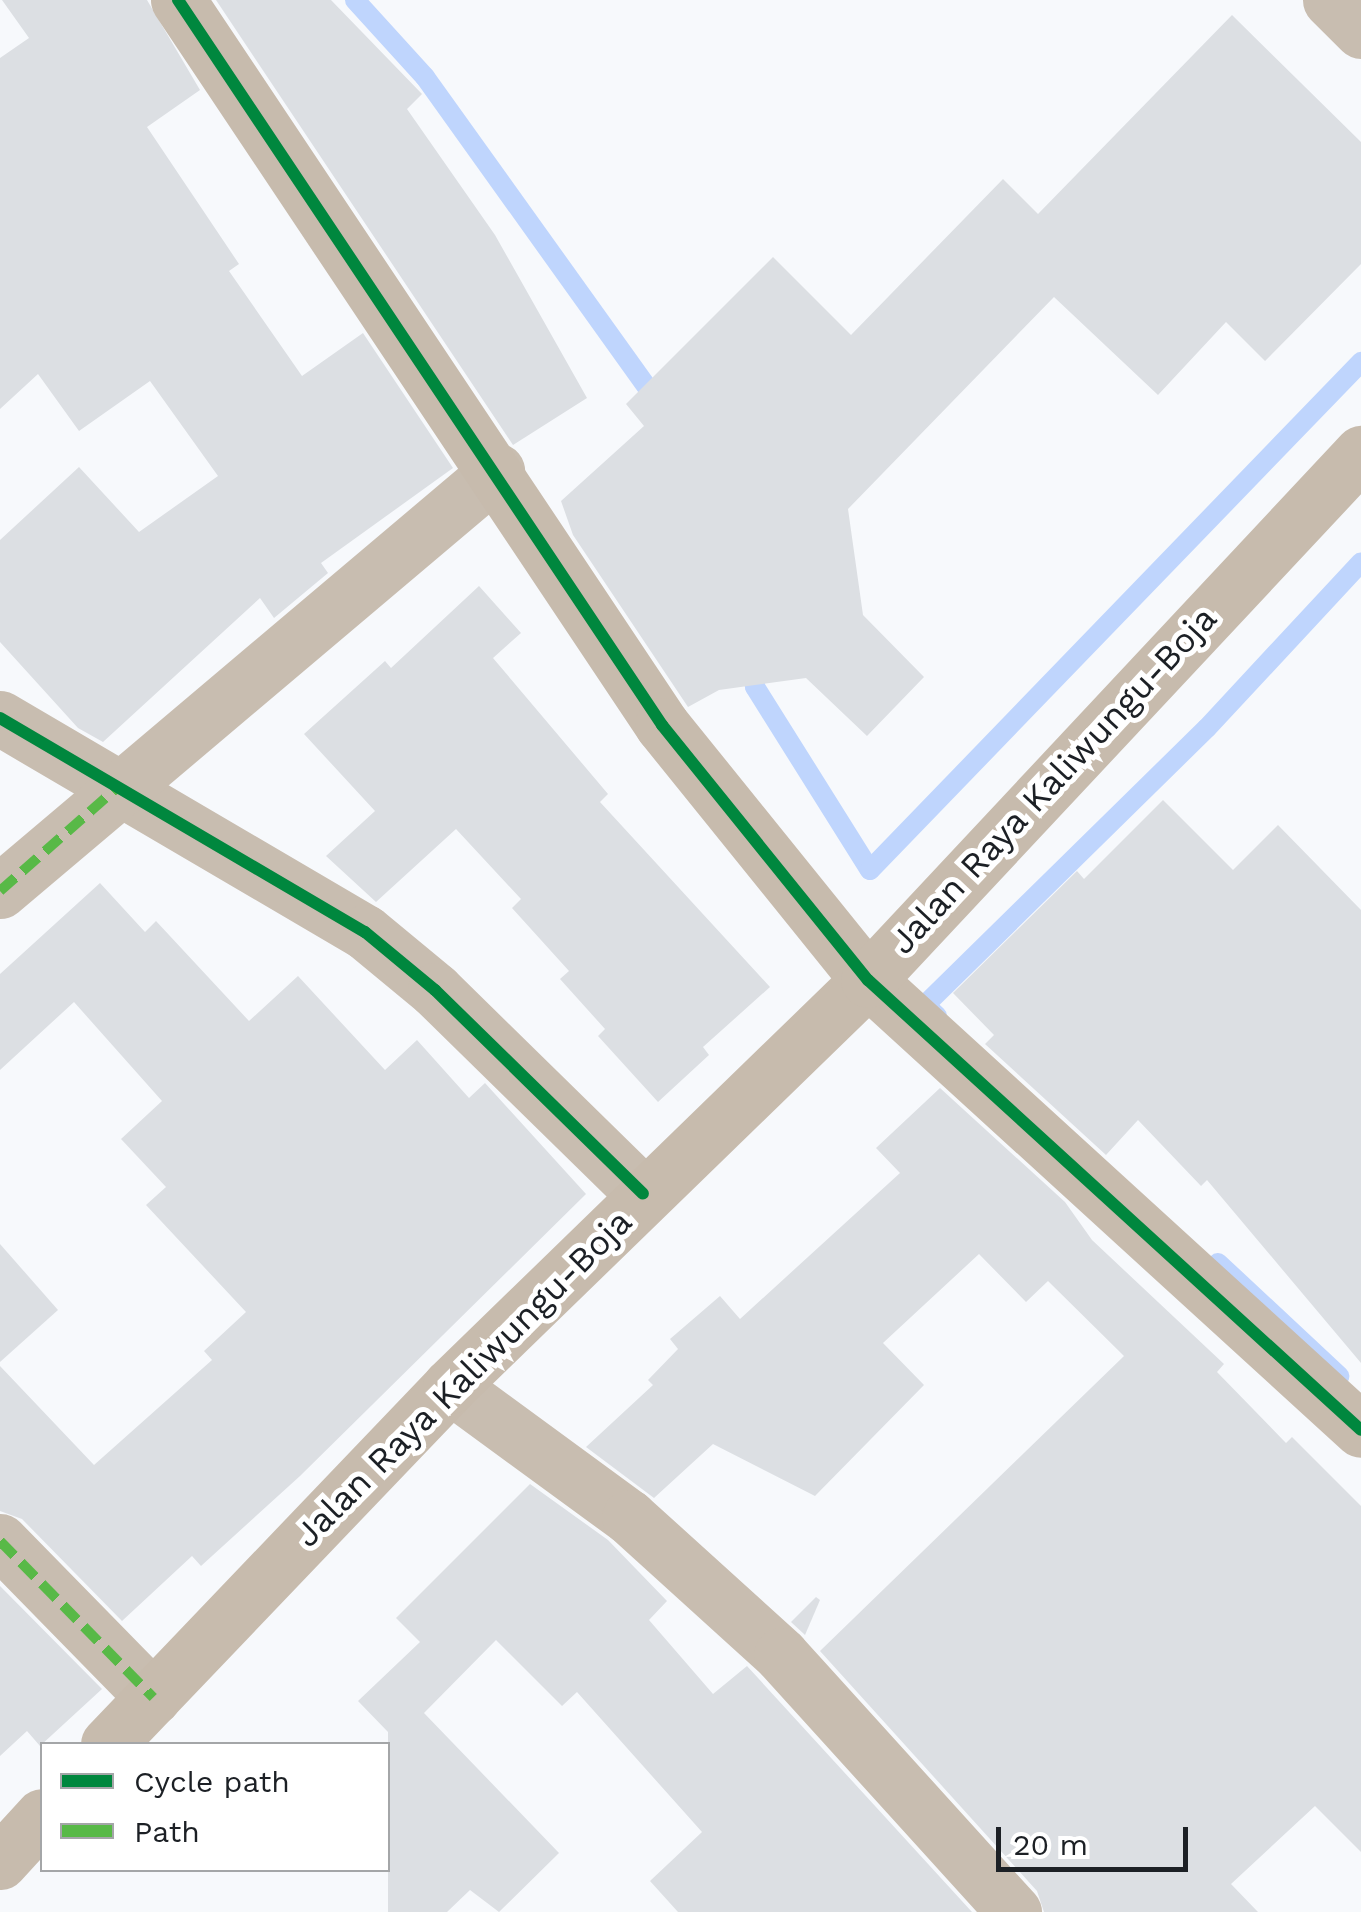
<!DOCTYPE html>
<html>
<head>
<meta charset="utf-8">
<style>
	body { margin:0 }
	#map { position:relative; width:1361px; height:1912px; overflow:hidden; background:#f7f9fc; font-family:"Work Sans",sans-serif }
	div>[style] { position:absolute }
	.stream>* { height:20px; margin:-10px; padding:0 10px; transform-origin:10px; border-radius:10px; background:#bfd5fd }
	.building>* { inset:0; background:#dcdfe3 }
	.street>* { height:55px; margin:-27.5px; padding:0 27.5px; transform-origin:27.5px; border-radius:27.5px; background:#c8bdb0 }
	.secondary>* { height:55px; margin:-27.5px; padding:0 27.5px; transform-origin:27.5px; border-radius:27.5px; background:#c7bbad }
	.quiet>* { height:10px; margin-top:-5px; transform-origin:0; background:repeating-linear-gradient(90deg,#58b947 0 20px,transparent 0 30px) }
	.cycleway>* { height:12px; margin:-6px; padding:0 6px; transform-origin:6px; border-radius:6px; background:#00873e }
	span { translate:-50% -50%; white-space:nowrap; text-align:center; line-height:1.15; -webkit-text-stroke:10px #fff; paint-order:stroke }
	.street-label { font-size:35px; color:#1c2025 }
	.legend { position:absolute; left:40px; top:1742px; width:350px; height:130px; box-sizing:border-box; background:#fff; border:2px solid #a4a6a8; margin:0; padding:12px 18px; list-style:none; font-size:30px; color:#1c2025 }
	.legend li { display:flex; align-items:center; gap:20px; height:50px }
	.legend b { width:50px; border:2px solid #a4a6a8 }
	.scale { position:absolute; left:996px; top:1827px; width:192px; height:45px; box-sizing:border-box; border:5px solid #1c2025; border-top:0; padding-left:12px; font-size:30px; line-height:35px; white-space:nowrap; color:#1c2025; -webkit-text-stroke:8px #fff; paint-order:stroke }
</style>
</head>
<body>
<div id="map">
	<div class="stream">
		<i style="left:355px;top:0;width:104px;rotate:47.7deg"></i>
		<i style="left:425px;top:77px;width:406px;rotate:54.4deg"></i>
		<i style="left:748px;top:658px;width:30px;rotate:76deg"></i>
		<i style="left:755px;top:687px;width:216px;rotate:57.9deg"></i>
		<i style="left:870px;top:870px;width:707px;rotate:-45.97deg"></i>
		<i style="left:937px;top:1016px;width:16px;rotate:-137deg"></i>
		<i style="left:925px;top:1005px;width:395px;rotate:-44.5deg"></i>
		<i style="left:1207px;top:728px;width:226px;rotate:-47.1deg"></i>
		<i style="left:1218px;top:1263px;width:166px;rotate:43deg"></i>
	</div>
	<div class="building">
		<i style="clip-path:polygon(2px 0,147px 0,200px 90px,147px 127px,239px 264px,229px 271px,302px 376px,363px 333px,453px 468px,321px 563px,328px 573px,274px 618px,260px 598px,103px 742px,78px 728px,0 642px,0 540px,79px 467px,139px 532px,218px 476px,150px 381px,79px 431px,38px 374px,0 409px,0 58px,29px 38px)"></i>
		<i style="clip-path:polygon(216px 0,331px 0,422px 94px,407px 109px,495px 235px,587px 398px,513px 445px)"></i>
		<i style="clip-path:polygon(1232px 15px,1361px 142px,1361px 264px,1265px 361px,1226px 322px,1158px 395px,1054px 297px,848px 509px,863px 615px,924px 677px,867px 736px,806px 678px,719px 690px,688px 707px,573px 535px,561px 501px,644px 426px,626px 404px,773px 257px,851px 335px,1003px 179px,1038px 214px)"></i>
		<i style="clip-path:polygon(479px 586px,521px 633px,493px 658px,608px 794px,600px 802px,770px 987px,703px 1047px,709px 1055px,658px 1102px,598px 1036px,605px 1029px,560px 979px,569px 971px,512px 908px,521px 899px,456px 829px,376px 902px,326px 856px,375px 811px,304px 734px,385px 661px,391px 668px)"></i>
		<i style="clip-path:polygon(1163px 800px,1233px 870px,1278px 825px,1361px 910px,1361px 1363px,1207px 1180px,1201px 1186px,1138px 1120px,1106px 1155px,985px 1044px,994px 1035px,953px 993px,1077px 871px,1084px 879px)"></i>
		<i style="clip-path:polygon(100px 883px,145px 932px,156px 921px,249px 1021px,298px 976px,385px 1070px,417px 1040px,469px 1098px,485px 1083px,586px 1194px,300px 1476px,201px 1566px,192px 1556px,122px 1621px,22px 1519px,0 1511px,0 1366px,94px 1465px,212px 1360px,204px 1351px,246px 1312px,146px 1205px,166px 1187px,121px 1139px,162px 1101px,74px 1002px,0 1070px,0 974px)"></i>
		<i style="clip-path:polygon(940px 1088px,1065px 1202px,1092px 1240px,1224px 1364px,1217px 1372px,1286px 1443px,1292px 1437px,1361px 1506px,1361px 1852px,1315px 1806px,1231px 1884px,1258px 1912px,1044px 1912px,1037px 1891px,820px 1651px,1124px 1356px,1048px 1281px,1026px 1302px,979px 1254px,883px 1343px,924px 1385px,815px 1496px,713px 1444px,654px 1498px,586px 1447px,653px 1385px,648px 1380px,678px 1349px,670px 1339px,720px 1296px,740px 1319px,900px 1173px,876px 1148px)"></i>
		<i style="clip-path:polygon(0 1244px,58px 1310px,0 1362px)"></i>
		<i style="clip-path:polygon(530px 1484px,608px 1540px,667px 1601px,649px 1620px,713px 1694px,747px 1666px,972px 1912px,678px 1912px,650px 1881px,702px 1832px,577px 1692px,562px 1706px,496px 1640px,424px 1713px,559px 1853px,499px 1912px,470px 1890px,447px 1912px,388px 1912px,388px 1732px,358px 1701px,420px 1642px,396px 1618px)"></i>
		<i style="clip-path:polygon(0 1586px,102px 1689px,40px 1746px,27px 1731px,0 1756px)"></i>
		<i style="clip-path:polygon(816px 1597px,820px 1600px,805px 1635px,791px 1622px)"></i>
	</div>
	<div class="street">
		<i style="left:1330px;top:0;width:44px;rotate:45deg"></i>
		<i style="left:0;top:718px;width:423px;rotate:30.4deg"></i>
		<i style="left:365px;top:932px;width:91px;rotate:39.6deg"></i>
		<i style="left:435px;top:990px;width:291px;rotate:44.4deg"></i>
		<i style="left:0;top:891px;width:651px;rotate:-40.2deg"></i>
		<i style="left:450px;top:1386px;width:222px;rotate:36.2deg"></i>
		<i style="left:629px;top:1517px;width:205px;rotate:42.2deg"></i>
		<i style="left:781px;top:1655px;width:347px;rotate:47.8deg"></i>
		<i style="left:0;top:1541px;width:219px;rotate:45.6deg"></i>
	</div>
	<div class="secondary">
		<i style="left:178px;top:0;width:872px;rotate:56.27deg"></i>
		<i style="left:662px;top:725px;width:328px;rotate:51.1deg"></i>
		<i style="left:868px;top:980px;width:667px;rotate:42.39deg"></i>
		<i style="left:108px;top:1744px;width:495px;rotate:-46.3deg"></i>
		<i style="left:450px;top:1386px;width:583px;rotate:-44.17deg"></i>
		<i style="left:868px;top:980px;width:722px;rotate:-46.91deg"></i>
		<i style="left:0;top:1862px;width:62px;rotate:-47.6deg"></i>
	</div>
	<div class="quiet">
		<i style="left:0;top:891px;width:159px;rotate:-41.4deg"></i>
		<i style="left:0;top:1541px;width:219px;rotate:45.6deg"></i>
	</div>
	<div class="cycleway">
		<i style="left:178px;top:0;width:872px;rotate:56.27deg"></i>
		<i style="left:662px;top:725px;width:328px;rotate:51.1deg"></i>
		<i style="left:868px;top:980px;width:667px;rotate:42.39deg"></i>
		<i style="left:0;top:718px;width:423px;rotate:30.4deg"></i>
		<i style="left:365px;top:932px;width:91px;rotate:39.6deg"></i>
		<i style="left:435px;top:990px;width:291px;rotate:44.4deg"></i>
	</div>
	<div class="street-label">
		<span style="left:1053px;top:780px;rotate:-47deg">Jalan Raya Kaliwungu-Boja</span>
		<span style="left:463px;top:1378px;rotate:-45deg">Jalan Raya Kaliwungu-Boja</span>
	</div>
	<ul class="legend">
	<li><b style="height:12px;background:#00873e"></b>Cycle path</li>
	<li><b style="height:12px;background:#58b947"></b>Path</li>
	</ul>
	<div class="scale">20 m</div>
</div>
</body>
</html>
